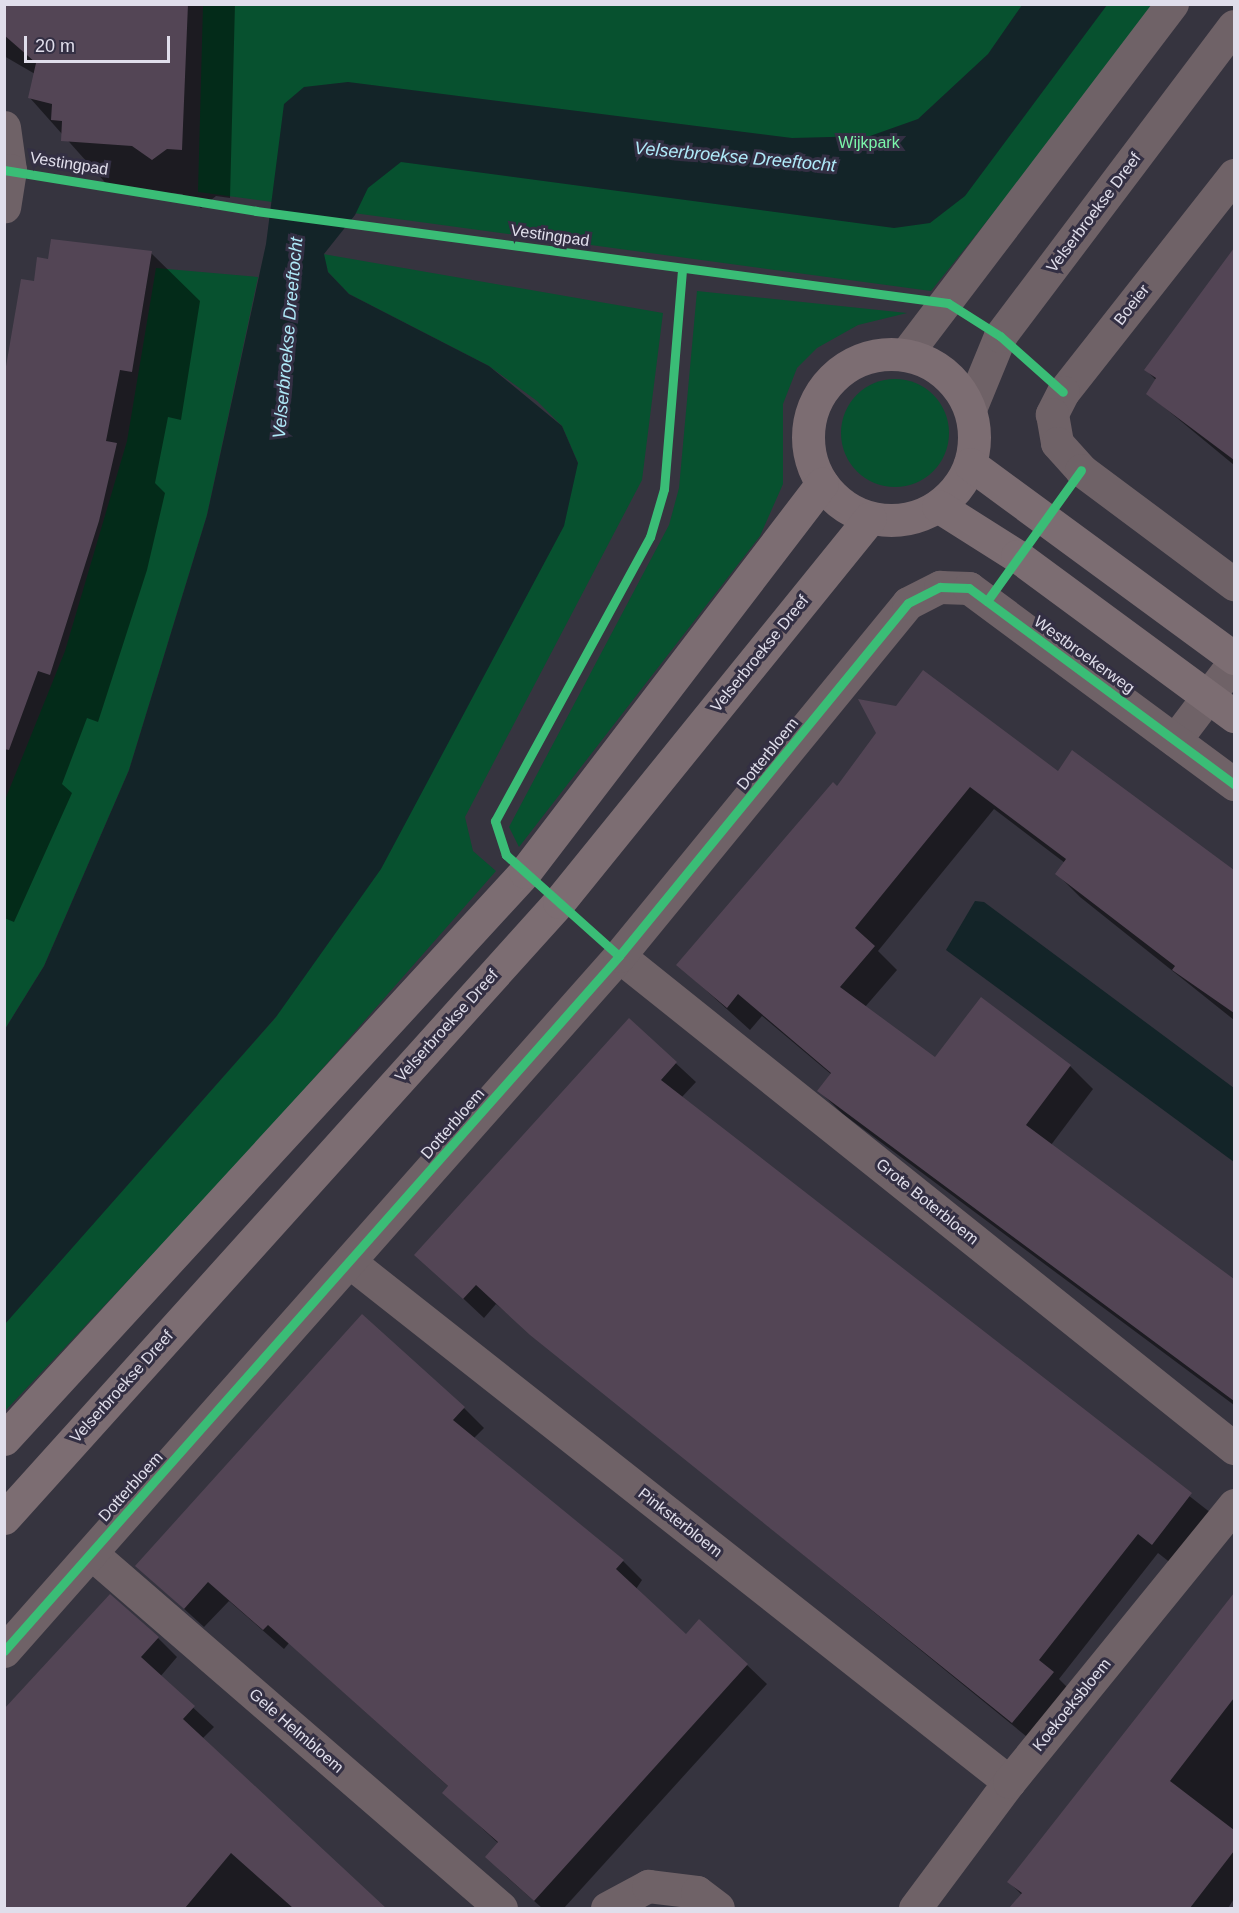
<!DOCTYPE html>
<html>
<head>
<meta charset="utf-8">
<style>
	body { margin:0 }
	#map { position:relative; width:1239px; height:1913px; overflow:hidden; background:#36343f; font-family:Helvetica,sans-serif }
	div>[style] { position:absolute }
	.green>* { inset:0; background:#07512f }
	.round { border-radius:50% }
	.water>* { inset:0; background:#132428 }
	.shadow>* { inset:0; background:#0007 }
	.building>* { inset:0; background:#534555 }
	.minor>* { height:33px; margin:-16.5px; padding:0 16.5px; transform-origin:16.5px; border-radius:16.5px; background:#6f6267 }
	.tertiary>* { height:33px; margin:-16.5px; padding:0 16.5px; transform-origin:16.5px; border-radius:16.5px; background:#6f6267 }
	.secondary>* { height:33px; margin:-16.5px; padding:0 16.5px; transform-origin:16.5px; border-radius:16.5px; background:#7c6d72 }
	.secondary>.ring { margin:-16.5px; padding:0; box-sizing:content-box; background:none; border:33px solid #7c6d72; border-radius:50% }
	.cycleway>* { height:9px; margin:-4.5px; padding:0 4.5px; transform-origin:4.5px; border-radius:4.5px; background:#3abd76 }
	span { translate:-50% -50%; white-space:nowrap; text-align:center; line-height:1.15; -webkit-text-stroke:6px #332f43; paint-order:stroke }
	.park-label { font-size:16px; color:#7af6aa }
	.street-label { font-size:16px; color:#e0deeb }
	.water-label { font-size:18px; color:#afe9f8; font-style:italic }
	.frame { position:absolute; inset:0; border:6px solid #e0deeb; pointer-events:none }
	.scale { position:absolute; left:24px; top:36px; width:146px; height:27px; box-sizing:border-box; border:3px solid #e0deeb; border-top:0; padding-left:8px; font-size:18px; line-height:21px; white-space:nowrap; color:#e0deeb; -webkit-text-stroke:4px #332f43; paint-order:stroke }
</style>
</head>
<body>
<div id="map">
	<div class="green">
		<i style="clip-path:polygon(203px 5px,1160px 5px,931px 291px,198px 192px)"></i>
		<i style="clip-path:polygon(323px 254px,663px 313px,642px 480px,465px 817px,473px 851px,496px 871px,250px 1151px,5px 1411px,4px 1324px,276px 1017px,578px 463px,562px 426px,537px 401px,489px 366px,349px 294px,328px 272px)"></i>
		<i style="clip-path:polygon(156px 268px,258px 277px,207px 515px,129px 770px,44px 966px,5px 1029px,5px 800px,65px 651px,127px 441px)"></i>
		<i style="clip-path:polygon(697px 291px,907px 313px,858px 325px,817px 348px,797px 368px,783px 404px,783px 484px,760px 536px,519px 847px,509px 827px,669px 525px,679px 488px)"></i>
		<i class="round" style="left:841px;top:379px;width:108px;height:108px"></i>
	</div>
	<div class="water">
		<i style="clip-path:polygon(1022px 5px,1107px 5px,965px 196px,930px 223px,894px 228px,401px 162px,368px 188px,355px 215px,324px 254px,328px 272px,349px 294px,489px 366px,562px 426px,578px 463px,564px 526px,381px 869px,276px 1017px,5px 1324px,5px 1029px,44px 966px,129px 770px,207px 515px,266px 244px,284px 104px,304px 87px,348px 82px,792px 138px,870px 136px,918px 119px,988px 54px)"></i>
		<i style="clip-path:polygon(975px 901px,984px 902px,1234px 1088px,1234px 1162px,946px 950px)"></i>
	</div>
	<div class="shadow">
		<i style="clip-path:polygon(4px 4px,235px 4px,230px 198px,216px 196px,201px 208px,182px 194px,111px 189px,30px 98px,35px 74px,4px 56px)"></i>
		<i style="clip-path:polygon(1234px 251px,1234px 465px,1148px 394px,1156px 380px,1146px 370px)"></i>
		<i style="clip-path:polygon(151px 253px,200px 301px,181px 420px,168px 417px,155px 483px,165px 493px,147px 570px,98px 722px,87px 718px,62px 784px,72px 793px,14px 922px,4px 918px,4px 380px,35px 283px,49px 260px)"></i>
		<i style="clip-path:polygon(1073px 752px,1234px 871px,1234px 1020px,1080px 897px,1057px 874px,1065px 863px,994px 809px,878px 951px,897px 970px,865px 1007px,935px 1059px,1070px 1066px,1093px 1089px,1051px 1145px,1234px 1281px,1234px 1405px,843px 1114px,819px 1091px,832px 1075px,762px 1016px,750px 1030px,678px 965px,837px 788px,1059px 773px)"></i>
		<i style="clip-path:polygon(629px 1020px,696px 1082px,681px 1098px,1211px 1513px,1172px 1564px,1158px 1553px,1059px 1679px,1072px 1692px,1032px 1741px,496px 1304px,484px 1318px,417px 1255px)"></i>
		<i style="clip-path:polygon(464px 1408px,484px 1428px,473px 1439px,623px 1561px,642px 1580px,636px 1589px,686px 1636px,747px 1665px,767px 1684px,564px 1908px,542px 1908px,507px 1877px,487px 1857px,499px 1844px,444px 1793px,449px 1787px,289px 1643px,284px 1649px,229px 1601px,204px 1627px,137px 1566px)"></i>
		<i style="clip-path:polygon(1234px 1594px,1234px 1899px,1228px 1908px,1011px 1908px,1022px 1895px,1009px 1882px)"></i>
		<i style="clip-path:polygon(158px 1638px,177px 1657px,160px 1677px,214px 1727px,202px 1739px,384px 1908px,4px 1908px,4px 1713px)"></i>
	</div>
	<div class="building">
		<i style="clip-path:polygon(4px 4px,188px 4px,182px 150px,167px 149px,152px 160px,132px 146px,61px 141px,62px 121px,51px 120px,52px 104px,28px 98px,36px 63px,4px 35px)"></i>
		<i style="clip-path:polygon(51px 239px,152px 251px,132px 372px,120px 370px,106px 441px,117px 443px,99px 521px,50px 675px,38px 671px,9px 750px,4px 749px,4px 378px,21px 279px,34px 281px,37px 257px,48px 259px)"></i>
		<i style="clip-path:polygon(1234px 248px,1234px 460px,1146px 394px,1156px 378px,1144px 370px)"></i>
		<i style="clip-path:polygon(923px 670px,1058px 771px,1072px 750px,1234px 870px,1234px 1013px,1172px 970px,1175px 966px,1055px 874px,1066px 859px,970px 787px,855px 928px,875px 946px,840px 987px,935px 1057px,981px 997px,1071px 1065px,1026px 1125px,1234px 1279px,1234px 1401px,817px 1091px,831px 1073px,738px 994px,727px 1008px,676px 965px,833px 782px,837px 786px,876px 733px,858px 699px,896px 706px)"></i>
		<i style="clip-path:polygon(629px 1018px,677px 1062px,661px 1080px,1192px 1493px,1152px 1545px,1138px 1534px,1039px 1660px,1054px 1672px,1012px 1723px,530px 1335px,476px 1285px,463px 1299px,414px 1255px)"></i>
		<i style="clip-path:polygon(362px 1314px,465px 1407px,453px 1420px,624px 1560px,616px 1569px,686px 1634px,699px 1619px,748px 1664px,534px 1901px,485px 1857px,498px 1842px,442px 1793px,448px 1786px,268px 1625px,263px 1630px,208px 1582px,184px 1609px,135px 1566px)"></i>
		<i style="clip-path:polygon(1234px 1593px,1234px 1698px,1170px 1781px,1234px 1830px,1234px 1851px,1190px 1908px,1009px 1908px,1022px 1893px,1007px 1882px)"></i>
		<i style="clip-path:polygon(110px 1594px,159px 1637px,141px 1657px,195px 1706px,183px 1719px,386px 1908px,293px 1908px,231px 1853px,185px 1908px,4px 1908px,4px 1709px)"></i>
	</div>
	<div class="minor">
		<i style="left:4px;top:127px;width:43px;rotate:82.1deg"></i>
		<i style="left:10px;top:170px;width:37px;rotate:99deg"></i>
		<i style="left:1234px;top:175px;width:276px;rotate:128.2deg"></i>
		<i style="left:1063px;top:392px;width:25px;rotate:117deg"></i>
		<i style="left:1052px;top:414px;width:29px;rotate:80deg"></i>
		<i style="left:1057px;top:443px;width:36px;rotate:48deg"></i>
		<i style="left:1081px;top:470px;width:191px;rotate:36.7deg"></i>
		<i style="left:1175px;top:740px;width:98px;rotate:-52.9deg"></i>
		<i style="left:619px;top:956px;width:788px;rotate:38.66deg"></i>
		<i style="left:351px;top:1263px;width:838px;rotate:38.26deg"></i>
		<i style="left:92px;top:1554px;width:541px;rotate:40.88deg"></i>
		<i style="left:4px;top:1651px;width:928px;rotate:-48.49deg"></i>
		<i style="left:619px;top:956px;width:456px;rotate:-50.7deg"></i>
		<i style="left:908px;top:603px;width:36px;rotate:-27deg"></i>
		<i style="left:940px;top:587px;width:29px;rotate:2deg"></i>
		<i style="left:969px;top:588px;width:330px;rotate:36.5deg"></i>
		<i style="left:607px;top:1908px;width:47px;rotate:-28.2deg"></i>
		<i style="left:648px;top:1886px;width:49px;rotate:7deg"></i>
		<i style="left:697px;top:1892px;width:26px;rotate:37deg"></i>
		<i style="left:915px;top:1908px;width:157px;rotate:-53.3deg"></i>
		<i style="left:1009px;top:1782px;width:357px;rotate:-50.9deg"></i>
	</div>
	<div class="tertiary">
		<i style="left:906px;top:354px;width:440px;rotate:-52.8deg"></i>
		<i style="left:970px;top:409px;width:79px;rotate:-67.7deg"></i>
		<i style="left:1000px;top:336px;width:388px;rotate:-53deg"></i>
	</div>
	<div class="secondary">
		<i class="ring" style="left:808px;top:354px;width:133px;height:133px"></i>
		<i style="left:970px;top:464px;width:328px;rotate:36.3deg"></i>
		<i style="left:938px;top:506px;width:93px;rotate:32.3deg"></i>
		<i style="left:1017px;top:556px;width:270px;rotate:36.4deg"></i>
		<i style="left:4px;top:1439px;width:770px;rotate:-47.42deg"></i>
		<i style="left:525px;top:872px;width:489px;rotate:-52.6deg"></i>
		<i style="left:4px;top:1518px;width:829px;rotate:-47.98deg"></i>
		<i style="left:559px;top:902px;width:494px;rotate:-51deg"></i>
	</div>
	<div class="cycleway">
		<i style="left:4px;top:170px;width:255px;rotate:9.2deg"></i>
		<i style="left:256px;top:211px;width:698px;rotate:7.57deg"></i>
		<i style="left:948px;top:303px;width:62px;rotate:32.4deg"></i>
		<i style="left:1000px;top:336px;width:84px;rotate:41.6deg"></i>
		<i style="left:987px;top:601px;width:161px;rotate:-54.3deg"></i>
		<i style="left:619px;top:956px;width:152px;rotate:-138.2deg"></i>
		<i style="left:506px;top:855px;width:36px;rotate:-108deg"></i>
		<i style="left:495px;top:821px;width:324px;rotate:-61.4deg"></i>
		<i style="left:650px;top:537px;width:50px;rotate:-73.7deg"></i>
		<i style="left:664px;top:489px;width:221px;rotate:-85.3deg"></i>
		<i style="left:4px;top:1651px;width:928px;rotate:-48.49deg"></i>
		<i style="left:619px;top:956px;width:456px;rotate:-50.7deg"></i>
		<i style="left:908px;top:603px;width:36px;rotate:-27deg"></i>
		<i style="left:940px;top:587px;width:29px;rotate:2deg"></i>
		<i style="left:969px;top:588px;width:330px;rotate:36.5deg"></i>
	</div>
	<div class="park-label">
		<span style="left:869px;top:143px">Wijkpark</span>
	</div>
	<div class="street-label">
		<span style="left:69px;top:164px;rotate:9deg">Vestingpad</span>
		<span style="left:1094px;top:213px;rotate:-53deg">Velserbroekse Dreef</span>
		<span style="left:550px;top:236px;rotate:8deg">Vestingpad</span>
		<span style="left:1132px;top:305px;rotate:-52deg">Boeier</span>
		<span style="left:760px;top:654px;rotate:-51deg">Velserbroekse Dreef</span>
		<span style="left:1084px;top:655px;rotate:36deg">Westbroekerweg</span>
		<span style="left:768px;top:754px;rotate:-51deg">Dotterbloem</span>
		<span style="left:447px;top:1026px;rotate:-48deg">Velserbroekse Dreef</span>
		<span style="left:453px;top:1124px;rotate:-49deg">Dotterbloem</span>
		<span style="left:927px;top:1202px;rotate:39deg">Grote Boterbloem</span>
		<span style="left:122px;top:1387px;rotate:-48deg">Velserbroekse Dreef</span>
		<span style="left:131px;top:1487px;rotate:-48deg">Dotterbloem</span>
		<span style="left:680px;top:1523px;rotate:38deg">Pinksterbloem</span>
		<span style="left:1072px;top:1705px;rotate:-51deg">Koekoeksbloem</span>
		<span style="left:296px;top:1731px;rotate:41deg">Gele Helmbloem</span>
	</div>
	<div class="water-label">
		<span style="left:735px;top:157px;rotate:5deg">Velserbroekse Dreeftocht</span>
		<span style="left:288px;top:338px;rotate:-85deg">Velserbroekse Dreeftocht</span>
	</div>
	<div class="frame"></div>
	<div class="scale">20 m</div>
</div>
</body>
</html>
